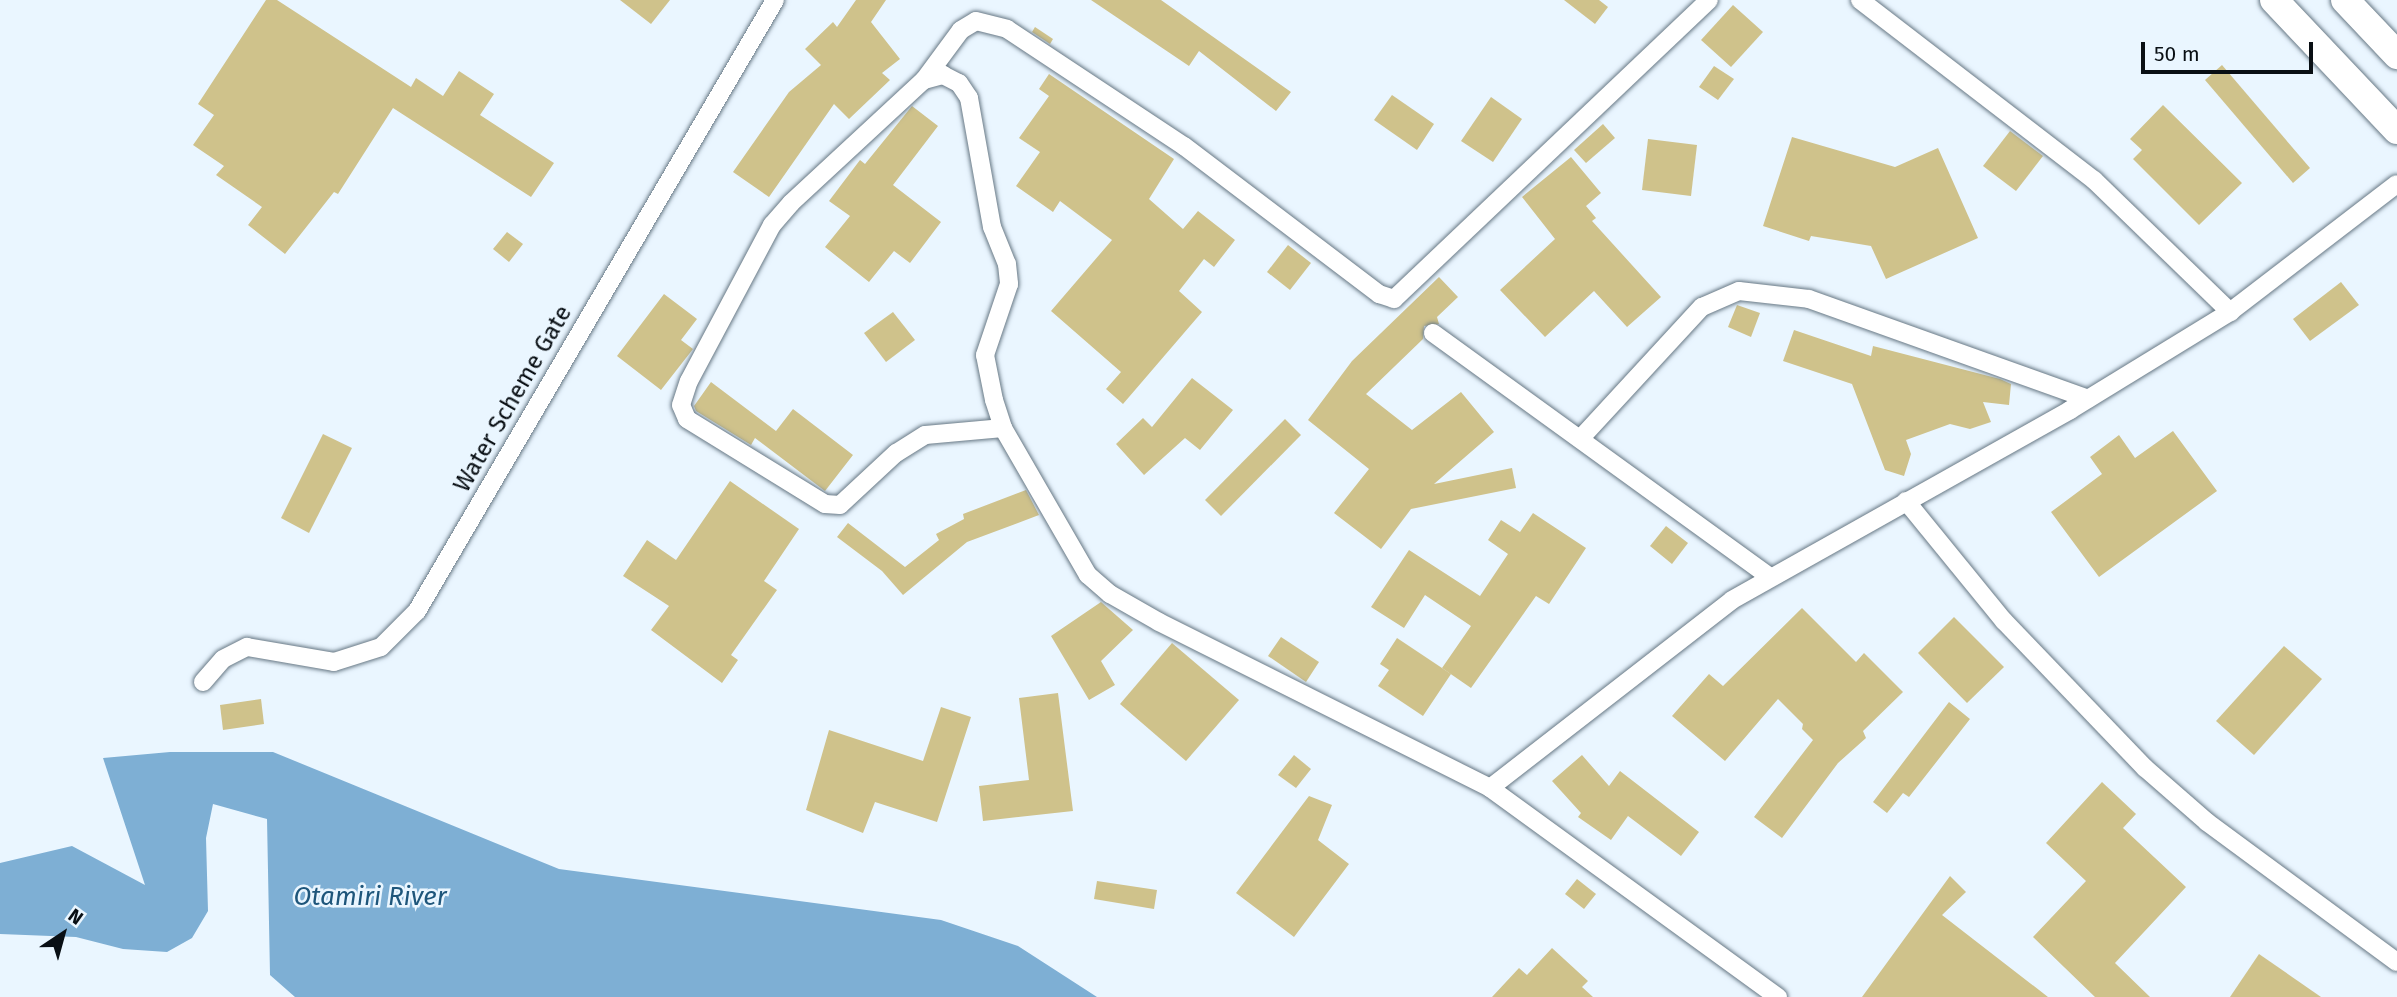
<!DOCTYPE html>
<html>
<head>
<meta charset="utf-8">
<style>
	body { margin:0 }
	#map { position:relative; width:2397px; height:997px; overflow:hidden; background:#eaf6ff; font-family:"Fira Sans",sans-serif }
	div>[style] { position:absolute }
	.water>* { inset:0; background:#7eafd4 }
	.building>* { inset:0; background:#cfc28b }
	.roads { filter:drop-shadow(0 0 2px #677885) drop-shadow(0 0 2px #677885) }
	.minor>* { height:18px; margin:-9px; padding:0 9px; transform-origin:9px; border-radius:9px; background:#fff }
	.primary>* { height:28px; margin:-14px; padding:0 14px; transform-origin:14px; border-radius:14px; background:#fff }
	span { translate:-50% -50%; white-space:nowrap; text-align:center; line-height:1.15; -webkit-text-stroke:5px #eaf6ff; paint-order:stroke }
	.street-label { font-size:24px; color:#090f14 }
	.water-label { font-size:26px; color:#1e567b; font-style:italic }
	.north { position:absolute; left:28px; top:899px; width:70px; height:70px; -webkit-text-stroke:5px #eaf6ff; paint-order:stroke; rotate:36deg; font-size:19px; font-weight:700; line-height:28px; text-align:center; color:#090f14 }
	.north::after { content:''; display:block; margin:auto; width:24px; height:32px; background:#090f14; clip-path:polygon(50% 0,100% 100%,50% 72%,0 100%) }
	.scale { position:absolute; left:2141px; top:42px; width:172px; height:32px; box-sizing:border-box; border:4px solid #090f14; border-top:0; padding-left:9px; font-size:21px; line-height:24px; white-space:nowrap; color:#090f14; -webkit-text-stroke:5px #eaf6ff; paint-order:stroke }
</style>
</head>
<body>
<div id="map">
	<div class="water">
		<i style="clip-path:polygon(170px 752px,273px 752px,559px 869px,941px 920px,1018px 946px,1097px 997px,295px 997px,270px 975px,267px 819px,213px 804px,206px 838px,208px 911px,192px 938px,167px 952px,123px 949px,76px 937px,0 934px,0 863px,72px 846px,145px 885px,103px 758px)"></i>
	</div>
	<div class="building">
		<i style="clip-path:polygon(266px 0,277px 0,411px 87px,416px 78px,443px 96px,459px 71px,494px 94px,480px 115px,554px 163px,531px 197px,393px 108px,338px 194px,334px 192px,285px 254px,248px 225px,262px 207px,216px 175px,224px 166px,193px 145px,214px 115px,198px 104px)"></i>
		<i style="clip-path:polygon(620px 0,670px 0,651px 24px)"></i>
		<i style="clip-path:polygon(856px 0,886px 0,871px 22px,900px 59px,882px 73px,890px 80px,849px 119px,834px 104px,769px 197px,733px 172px,789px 92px,821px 65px,805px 49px,833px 22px,837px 27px)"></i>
		<i style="clip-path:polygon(1091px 0,1161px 0,1291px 92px,1276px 111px,1199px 51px,1189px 66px)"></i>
		<i style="clip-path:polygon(1564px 0,1599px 0,1608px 7px,1595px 24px)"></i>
		<i style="clip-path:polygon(1733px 5px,1763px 32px,1731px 67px,1701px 40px)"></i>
		<i style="clip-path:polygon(1035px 27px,1053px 39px,1050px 44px,1032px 32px)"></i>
		<i style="clip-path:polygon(2222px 65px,2310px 168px,2293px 183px,2205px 80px)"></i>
		<i style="clip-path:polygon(1714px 66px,1734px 79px,1718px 100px,1699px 87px)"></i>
		<i style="clip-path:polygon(1049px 74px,1174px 159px,1149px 199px,1183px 229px,1198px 211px,1235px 240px,1214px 267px,1204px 259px,1179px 291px,1202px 312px,1123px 404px,1106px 389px,1121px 372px,1051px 311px,1112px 240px,1060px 201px,1053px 212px,1016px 186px,1040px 152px,1019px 138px,1049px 96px,1039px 89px)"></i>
		<i style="clip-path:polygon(1392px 95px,1434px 124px,1417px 150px,1374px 120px)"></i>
		<i style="clip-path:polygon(1491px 97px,1522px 119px,1493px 162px,1461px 141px)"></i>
		<i style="clip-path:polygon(2163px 105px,2242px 183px,2199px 225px,2133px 159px,2142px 150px,2130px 139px)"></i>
		<i style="clip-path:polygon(912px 106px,938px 126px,893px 185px,941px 222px,910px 263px,894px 251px,869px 282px,825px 247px,850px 216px,829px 201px,860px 160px,865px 164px)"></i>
		<i style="clip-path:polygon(1603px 124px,1615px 138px,1586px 163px,1574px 150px)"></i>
		<i style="clip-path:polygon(2010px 131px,2043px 156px,2016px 191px,1983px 166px)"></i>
		<i style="clip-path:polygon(1792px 137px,1895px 167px,1938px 148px,1978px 238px,1886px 279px,1871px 246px,1811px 236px,1809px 241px,1763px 226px)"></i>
		<i style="clip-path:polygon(1648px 139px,1697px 145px,1691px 196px,1642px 190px)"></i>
		<i style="clip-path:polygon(1571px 157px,1601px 193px,1586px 206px,1596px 218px,1592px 221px,1661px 297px,1627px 327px,1594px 291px,1545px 337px,1500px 290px,1555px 239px,1522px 197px)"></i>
		<i style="clip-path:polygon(507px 232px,523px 244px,509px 262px,493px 249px)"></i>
		<i style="clip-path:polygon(1288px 245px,1311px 263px,1290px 290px,1267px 272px)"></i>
		<i style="clip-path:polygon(1439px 277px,1458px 297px,1437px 317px,1439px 324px,1424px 326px,1423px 339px,1366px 394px,1412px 430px,1461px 392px,1494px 432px,1434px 484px,1512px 468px,1516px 488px,1411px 509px,1381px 549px,1334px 513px,1369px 469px,1308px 420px,1352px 361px)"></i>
		<i style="clip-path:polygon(2341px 282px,2359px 305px,2310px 341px,2293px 319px)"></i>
		<i style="clip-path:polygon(664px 294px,697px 319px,681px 340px,693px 349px,661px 390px,617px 356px)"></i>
		<i style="clip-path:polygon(1737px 305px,1760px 313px,1751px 337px,1728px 327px)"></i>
		<i style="clip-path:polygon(893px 312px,915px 340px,886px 362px,864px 333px)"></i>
		<i style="clip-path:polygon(1794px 330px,1871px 356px,1873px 346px,2000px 379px,2011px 384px,2009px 405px,1983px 402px,1991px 422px,1970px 429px,1950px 424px,1906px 440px,1911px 454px,1904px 476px,1885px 470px,1852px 384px,1783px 361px)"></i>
		<i style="clip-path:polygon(1192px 378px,1233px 410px,1200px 450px,1185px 438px,1144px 475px,1116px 444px,1143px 418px,1152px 427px)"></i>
		<i style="clip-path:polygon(711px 382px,776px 431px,793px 409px,853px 455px,825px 491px,755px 438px,751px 445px,696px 411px,694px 406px)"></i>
		<i style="clip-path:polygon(1285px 419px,1301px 435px,1221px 516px,1205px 500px)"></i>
		<i style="clip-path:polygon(2173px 431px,2217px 491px,2099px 577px,2051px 512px,2102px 474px,2090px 457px,2119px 435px,2135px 458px)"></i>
		<i style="clip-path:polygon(323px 434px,352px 448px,309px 533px,281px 518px)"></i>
		<i style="clip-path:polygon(730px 481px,799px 529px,764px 581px,777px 590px,731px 655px,738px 660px,722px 683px,651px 630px,669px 606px,623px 576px,647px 540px,676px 560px)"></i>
		<i style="clip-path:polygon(1026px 490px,1039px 515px,967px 542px,903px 595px,882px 571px,837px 537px,848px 523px,905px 567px,939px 540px,936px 534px,964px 519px,963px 514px)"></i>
		<i style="clip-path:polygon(1533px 513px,1586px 548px,1549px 604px,1536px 596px,1471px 688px,1442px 668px,1471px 626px,1425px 595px,1404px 628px,1371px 607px,1409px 550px,1480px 596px,1508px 554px,1488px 540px,1501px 520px,1520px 532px)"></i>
		<i style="clip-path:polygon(1666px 526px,1688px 543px,1672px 564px,1650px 546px)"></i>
		<i style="clip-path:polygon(1101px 602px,1133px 630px,1101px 661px,1115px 685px,1089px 700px,1051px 636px)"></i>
		<i style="clip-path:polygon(1802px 608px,1856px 662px,1864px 653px,1903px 692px,1863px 731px,1866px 738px,1838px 763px,1782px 838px,1754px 817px,1813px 740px,1802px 729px,1803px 724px,1778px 699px,1725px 761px,1672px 716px,1709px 674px,1723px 686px)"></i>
		<i style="clip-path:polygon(1954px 617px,2004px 667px,1967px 703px,1918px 653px)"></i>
		<i style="clip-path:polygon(1281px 637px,1319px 662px,1306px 682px,1268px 656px)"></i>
		<i style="clip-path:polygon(1397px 638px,1451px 674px,1423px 716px,1378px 686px,1389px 670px,1380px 664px)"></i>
		<i style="clip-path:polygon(1172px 643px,1239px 700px,1186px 761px,1120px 704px)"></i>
		<i style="clip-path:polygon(2284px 646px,2322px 679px,2254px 755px,2216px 721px)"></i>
		<i style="clip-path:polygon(1058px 693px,1073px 811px,983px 821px,979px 786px,1029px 780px,1019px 698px)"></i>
		<i style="clip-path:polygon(261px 699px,264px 724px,223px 730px,220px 705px)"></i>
		<i style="clip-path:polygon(1949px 702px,1970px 719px,1909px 797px,1903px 793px,1887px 813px,1873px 802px)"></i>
		<i style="clip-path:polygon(941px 707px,971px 717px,937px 822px,875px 802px,863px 833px,806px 810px,829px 730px,923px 761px)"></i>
		<i style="clip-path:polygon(1294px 755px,1311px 769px,1296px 788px,1278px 775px)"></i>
		<i style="clip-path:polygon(1582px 755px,1609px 786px,1620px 771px,1699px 832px,1681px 856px,1628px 816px,1611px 840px,1578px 817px,1581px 813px,1552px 781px)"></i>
		<i style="clip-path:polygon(2102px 782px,2136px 814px,2123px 828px,2186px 887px,2115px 963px,2150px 997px,2095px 997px,2033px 937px,2086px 881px,2046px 843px)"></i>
		<i style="clip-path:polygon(1309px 796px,1332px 805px,1318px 840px,1349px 864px,1294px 937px,1236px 893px)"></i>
		<i style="clip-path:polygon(1950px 876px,1966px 892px,1942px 915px,2048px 997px,1862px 997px)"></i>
		<i style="clip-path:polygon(1577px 879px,1596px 894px,1584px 909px,1565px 894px)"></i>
		<i style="clip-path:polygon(1097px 881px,1157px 890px,1154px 909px,1094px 899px)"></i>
		<i style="clip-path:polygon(1552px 948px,1588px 981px,1582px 987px,1593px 997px,1492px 997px,1519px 968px,1527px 975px)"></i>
		<i style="clip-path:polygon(2259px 954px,2321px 997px,2230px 997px)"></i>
	</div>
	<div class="roads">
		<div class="minor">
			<i style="left:1860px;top:0;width:295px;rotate:37.6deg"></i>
			<i style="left:2094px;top:180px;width:190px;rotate:44.1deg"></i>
			<i style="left:924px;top:80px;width:62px;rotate:-53.5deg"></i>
			<i style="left:961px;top:30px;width:17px;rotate:-31deg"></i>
			<i style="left:976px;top:21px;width:32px;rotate:14deg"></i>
			<i style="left:1007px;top:29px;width:212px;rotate:33.5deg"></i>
			<i style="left:1184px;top:146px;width:245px;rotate:37.2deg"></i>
			<i style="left:1379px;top:294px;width:16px;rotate:18deg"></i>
			<i style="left:1394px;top:299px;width:434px;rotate:-43.5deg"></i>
			<i style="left:1433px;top:333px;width:416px;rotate:35.9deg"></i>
			<i style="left:1003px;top:428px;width:78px;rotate:174.9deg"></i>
			<i style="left:925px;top:435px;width:34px;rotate:148deg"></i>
			<i style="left:896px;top:453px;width:76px;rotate:137.1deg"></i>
			<i style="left:840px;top:505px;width:15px;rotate:-176deg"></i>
			<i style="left:825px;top:504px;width:162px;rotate:-148.4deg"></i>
			<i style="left:687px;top:419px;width:15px;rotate:-113deg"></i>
			<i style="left:681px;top:405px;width:25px;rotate:-72deg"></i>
			<i style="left:689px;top:381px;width:177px;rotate:-62deg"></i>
			<i style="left:772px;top:225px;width:29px;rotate:-49deg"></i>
			<i style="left:791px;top:203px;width:181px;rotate:-42.8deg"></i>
			<i style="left:924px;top:80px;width:20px;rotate:-15deg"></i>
			<i style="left:943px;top:75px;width:18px;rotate:27deg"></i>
			<i style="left:959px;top:83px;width:18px;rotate:56deg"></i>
			<i style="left:969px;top:98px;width:131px;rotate:79.9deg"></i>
			<i style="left:992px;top:227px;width:40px;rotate:68deg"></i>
			<i style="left:1007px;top:264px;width:20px;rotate:84deg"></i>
			<i style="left:1009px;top:284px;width:75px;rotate:108.7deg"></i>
			<i style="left:985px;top:355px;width:46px;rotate:78.7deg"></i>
			<i style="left:994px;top:400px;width:29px;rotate:72deg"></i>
			<i style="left:1003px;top:428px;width:170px;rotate:60deg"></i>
			<i style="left:1088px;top:575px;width:29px;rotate:41deg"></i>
			<i style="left:1110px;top:594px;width:56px;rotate:29.7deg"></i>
			<i style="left:1159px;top:622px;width:370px;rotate:26.6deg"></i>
			<i style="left:1490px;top:788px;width:356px;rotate:36deg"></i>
			<i style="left:1580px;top:439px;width:180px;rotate:-47.3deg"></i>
			<i style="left:1702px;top:307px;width:40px;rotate:-23.4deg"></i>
			<i style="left:1739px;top:291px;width:70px;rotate:6.5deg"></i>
			<i style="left:1809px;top:299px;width:296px;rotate:19.7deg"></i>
			<i style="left:1906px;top:501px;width:155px;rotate:50.8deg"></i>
			<i style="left:2004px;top:621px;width:204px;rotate:46.2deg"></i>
			<i style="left:2145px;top:768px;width:82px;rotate:41.1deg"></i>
			<i style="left:2207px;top:822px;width:236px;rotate:36.4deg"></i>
			<i style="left:203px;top:682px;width:30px;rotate:-49deg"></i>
			<i style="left:223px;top:659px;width:27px;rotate:-27deg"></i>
			<i style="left:247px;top:647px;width:88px;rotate:9.8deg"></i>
			<i style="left:334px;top:662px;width:49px;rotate:-17.7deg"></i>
			<i style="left:381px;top:647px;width:51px;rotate:-45deg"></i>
			<i style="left:417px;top:611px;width:708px;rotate:-59.63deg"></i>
			<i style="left:1490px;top:788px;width:306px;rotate:-37.8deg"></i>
			<i style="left:1732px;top:600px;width:388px;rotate:-29.3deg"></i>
			<i style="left:2070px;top:410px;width:188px;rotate:-31.5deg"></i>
			<i style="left:2230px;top:312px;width:210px;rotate:-37.5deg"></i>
		</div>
		<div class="primary">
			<i style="left:2274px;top:0;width:179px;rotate:46.6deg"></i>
			<i style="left:2345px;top:0;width:76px;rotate:46.6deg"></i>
		</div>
	</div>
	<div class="street-label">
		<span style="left:513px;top:399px;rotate:-60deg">Water Scheme Gate</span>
	</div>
	<div class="water-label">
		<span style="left:370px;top:897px">Otamiri River</span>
	</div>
	<div class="north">N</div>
	<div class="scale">50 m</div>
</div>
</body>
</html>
